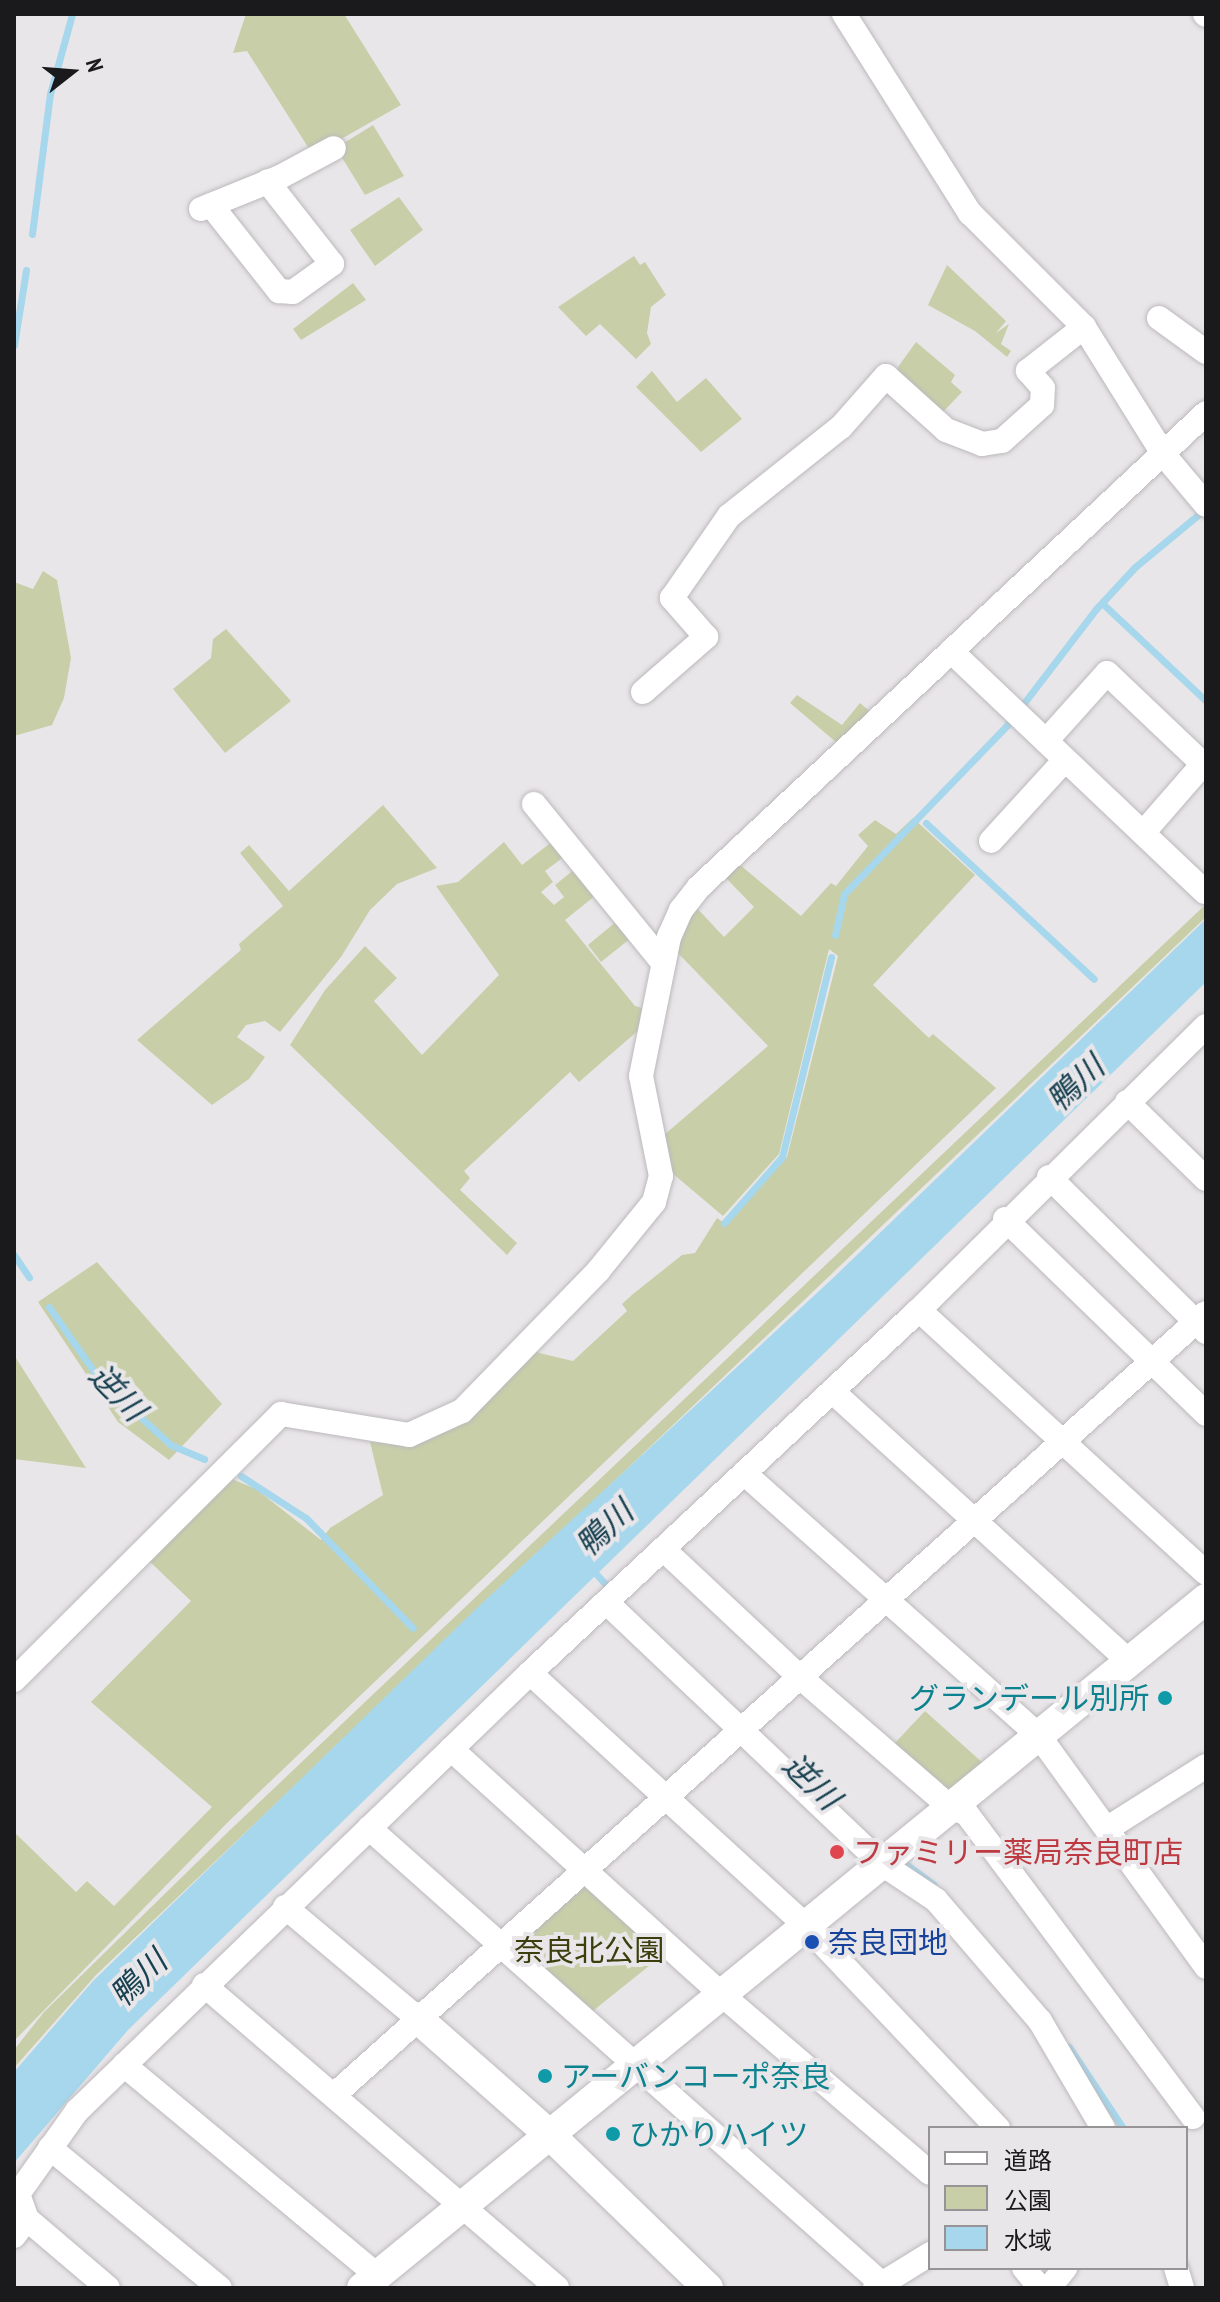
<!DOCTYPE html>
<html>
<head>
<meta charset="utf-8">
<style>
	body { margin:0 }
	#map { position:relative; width:1220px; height:2302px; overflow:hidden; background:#e9e6e9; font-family:"PT Sans Narrow","Noto Sans JP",sans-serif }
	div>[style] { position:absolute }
	.green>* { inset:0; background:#c8cfa8 }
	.water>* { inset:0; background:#a6d7ec }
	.stream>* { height:7px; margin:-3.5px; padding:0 3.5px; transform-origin:3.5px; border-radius:3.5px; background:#a6d7ec }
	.roads { filter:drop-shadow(0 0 2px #bcb9bd) drop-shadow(0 0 2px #bcb9bd) }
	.minor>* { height:24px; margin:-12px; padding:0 12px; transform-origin:12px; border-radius:12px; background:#fff }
	.tertiary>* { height:30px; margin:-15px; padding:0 15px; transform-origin:15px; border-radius:15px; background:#fff }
	.dots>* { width:22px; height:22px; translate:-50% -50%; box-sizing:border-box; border:4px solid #e9e6e9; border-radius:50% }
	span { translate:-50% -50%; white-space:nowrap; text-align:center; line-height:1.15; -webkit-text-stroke:8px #e9e6e9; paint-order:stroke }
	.culture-label { font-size:30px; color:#0d838f }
	.right { translate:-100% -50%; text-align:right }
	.left { translate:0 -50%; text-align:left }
	.health-label { font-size:30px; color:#be3a42 }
	.transit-label { font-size:30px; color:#164399 }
	.park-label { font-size:30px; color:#3a3f0d }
	.water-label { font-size:32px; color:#184151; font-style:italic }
	.frame { position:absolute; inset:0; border:16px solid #1a191b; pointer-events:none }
	.legend { position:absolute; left:928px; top:2126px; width:260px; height:144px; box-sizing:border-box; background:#e9e6e9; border:2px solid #969497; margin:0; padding:10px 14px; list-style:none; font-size:24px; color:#1a191b }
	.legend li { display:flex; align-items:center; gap:16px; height:40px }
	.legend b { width:40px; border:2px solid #969497 }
	.north { position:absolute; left:32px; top:32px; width:80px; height:80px; -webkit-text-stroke:6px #e9e6e9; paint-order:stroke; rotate:73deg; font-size:22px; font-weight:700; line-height:32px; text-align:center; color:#1a191b }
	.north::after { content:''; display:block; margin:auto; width:28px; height:36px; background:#1a191b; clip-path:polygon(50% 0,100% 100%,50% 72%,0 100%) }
</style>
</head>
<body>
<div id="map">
	<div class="green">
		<i style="clip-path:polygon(246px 14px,344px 14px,401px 105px,313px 155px,247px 51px,233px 53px)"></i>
		<i style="clip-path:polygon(373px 125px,404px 176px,365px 195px,336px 148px)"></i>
		<i style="clip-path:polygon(399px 197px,423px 230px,375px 266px,350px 230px)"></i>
		<i style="clip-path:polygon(634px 256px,640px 265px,645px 262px,666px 295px,651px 307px,647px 333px,651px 344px,636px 359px,600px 324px,586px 336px,558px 307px)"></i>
		<i style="clip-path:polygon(947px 265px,1006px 321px,996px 333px,1009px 324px,1001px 344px,1011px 351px,1007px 357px,975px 331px,928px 305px)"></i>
		<i style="clip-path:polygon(353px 283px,366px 300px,301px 340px,293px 329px)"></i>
		<i style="clip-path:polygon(916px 342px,955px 375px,951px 382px,962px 392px,940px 415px,899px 377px,898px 367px)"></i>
		<i style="clip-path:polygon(652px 371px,677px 402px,706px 378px,742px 419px,701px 452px,636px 387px)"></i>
		<i style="clip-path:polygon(43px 571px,57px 580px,71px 658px,64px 698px,52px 725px,14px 736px,14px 582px,33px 589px)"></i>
		<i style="clip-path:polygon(226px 629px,291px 701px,225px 753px,173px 689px,211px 658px,213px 639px)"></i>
		<i style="clip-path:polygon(797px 695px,842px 725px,860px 703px,873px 714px,837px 743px,790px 703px)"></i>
		<i style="clip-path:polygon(383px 805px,437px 868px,397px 884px,370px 910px,341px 957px,280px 1032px,265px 1021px,246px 1025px,237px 1037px,265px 1057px,249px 1079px,212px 1105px,137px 1040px,241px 950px,239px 944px,283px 906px,240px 853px,249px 845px,289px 891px)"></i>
		<i style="clip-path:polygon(913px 818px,975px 875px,873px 985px,929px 1038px,933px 1034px,996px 1088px,229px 1821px,14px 2041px,14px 1832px,76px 1892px,87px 1881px,114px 1906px,212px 1807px,91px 1702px,191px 1601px,145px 1557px,227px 1477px,256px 1489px,321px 1540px,330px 1528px,383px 1495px,370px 1442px,404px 1444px,533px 1346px,539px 1353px,573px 1361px,627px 1311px,622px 1304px,633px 1294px,682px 1255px,695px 1253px,717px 1218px,726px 1224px,787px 1157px,838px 956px,829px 949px,779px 1154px,723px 1216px,672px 1173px,664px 1135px,768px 1046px,674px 949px,695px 906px,724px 937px,754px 907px,725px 877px,739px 864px,801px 916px,831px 883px,836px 886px,868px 846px,858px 835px,875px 820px,896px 834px)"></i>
		<i style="clip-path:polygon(553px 841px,565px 856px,545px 871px,553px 882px,541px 892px,554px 905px,564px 897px,555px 885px,575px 869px,596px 895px,565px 920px,635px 1006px,642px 1008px,641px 1028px,579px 1082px,570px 1072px,464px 1171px,470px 1178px,460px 1190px,517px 1243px,507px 1255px,290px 1045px,325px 990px,365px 946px,397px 978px,374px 1001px,422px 1055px,499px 975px,436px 886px,458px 882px,504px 842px,522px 865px)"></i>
		<i style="clip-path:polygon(1206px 904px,1206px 917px,96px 1975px,14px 2068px,14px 2050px,44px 2012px,229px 1831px)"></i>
		<i style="clip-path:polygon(617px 921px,631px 938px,601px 962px,588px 945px)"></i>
		<i style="clip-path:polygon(97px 1262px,222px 1404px,169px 1460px,118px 1422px,38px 1302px)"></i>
		<i style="clip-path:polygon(14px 1355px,86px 1468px,14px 1459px)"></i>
		<i style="clip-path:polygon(925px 1711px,984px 1764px,948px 1796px,893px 1745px)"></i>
		<i style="clip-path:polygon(584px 1882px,664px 1954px,589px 2014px,514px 1945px)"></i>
	</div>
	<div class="water">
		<i style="clip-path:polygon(1206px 919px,1206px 982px,128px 2030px,14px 2163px,14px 2072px,93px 1981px,481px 1604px,831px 1280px)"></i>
	</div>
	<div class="stream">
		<i style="left:32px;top:234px;width:141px;rotate:-82.7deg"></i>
		<i style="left:50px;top:94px;width:83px;rotate:-74.6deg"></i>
		<i style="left:14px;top:345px;width:76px;rotate:-80.9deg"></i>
		<i style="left:1102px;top:603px;width:143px;rotate:43.3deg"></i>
		<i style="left:926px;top:823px;width:229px;rotate:42.9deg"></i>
		<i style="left:835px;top:935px;width:42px;rotate:-77.6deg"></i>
		<i style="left:844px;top:894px;width:235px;rotate:-46deg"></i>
		<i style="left:1007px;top:725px;width:146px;rotate:-52.5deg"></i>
		<i style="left:1096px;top:609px;width:57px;rotate:-47.1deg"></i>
		<i style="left:1135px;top:567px;width:89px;rotate:-39.6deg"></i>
		<i style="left:724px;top:1223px;width:88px;rotate:-48.7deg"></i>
		<i style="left:782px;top:1157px;width:206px;rotate:-76.2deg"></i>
		<i style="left:14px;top:1255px;width:27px;rotate:56deg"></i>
		<i style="left:49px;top:1307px;width:89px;rotate:55.1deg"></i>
		<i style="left:100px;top:1380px;width:96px;rotate:42.5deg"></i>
		<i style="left:171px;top:1445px;width:36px;rotate:23deg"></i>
		<i style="left:241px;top:1476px;width:77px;rotate:32.9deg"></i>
		<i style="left:306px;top:1518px;width:153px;rotate:45.8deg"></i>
		<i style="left:590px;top:1567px;width:31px;rotate:48deg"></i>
		<i style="left:898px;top:1858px;width:44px;rotate:36.6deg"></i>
		<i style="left:1069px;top:2047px;width:97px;rotate:56.3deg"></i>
	</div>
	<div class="roads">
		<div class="minor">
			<i style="left:844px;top:14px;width:236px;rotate:57.7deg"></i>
			<i style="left:970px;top:213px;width:161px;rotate:45deg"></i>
			<i style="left:1084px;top:327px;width:151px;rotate:58deg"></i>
			<i style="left:1164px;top:455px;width:65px;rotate:50deg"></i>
			<i style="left:1205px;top:14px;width:1px;rotate:45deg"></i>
			<i style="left:211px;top:205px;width:110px;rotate:51.7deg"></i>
			<i style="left:279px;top:291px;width:14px;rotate:4deg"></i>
			<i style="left:293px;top:292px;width:48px;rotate:-35.7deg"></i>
			<i style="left:332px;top:264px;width:105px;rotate:-128.1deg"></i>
			<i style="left:201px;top:209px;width:85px;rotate:-22.1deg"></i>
			<i style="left:280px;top:177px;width:61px;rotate:-28.2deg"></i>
			<i style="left:1159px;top:318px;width:58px;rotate:35.9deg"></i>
			<i style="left:951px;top:651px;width:350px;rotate:43.5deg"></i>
			<i style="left:643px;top:692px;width:84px;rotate:-41.1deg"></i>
			<i style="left:706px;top:637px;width:52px;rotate:-131.1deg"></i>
			<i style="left:672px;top:598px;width:100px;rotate:-55.2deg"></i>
			<i style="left:729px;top:516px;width:143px;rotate:-38.5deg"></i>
			<i style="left:841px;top:427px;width:68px;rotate:-48.6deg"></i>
			<i style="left:886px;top:376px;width:81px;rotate:42deg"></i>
			<i style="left:946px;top:430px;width:39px;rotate:21deg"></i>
			<i style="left:982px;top:444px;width:20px;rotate:-9deg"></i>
			<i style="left:1002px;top:441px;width:54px;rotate:-42deg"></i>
			<i style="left:1042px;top:405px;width:17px;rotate:-87deg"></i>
			<i style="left:1043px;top:388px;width:23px;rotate:-131deg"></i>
			<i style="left:1028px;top:371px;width:71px;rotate:-38.2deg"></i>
			<i style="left:1046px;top:741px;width:91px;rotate:-48.1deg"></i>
			<i style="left:1107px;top:673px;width:132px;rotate:43.5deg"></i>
			<i style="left:1203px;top:764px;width:91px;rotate:131deg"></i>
			<i style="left:534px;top:804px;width:205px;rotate:50.9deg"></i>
			<i style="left:991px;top:841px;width:110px;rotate:-47.6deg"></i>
			<i style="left:1127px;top:1102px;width:110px;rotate:44.3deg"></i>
			<i style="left:1049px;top:1177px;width:221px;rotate:44.6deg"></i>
			<i style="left:1005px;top:1219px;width:280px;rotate:44.1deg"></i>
			<i style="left:919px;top:1310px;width:389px;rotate:42.5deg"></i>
			<i style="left:832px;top:1391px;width:401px;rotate:42.3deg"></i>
			<i style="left:744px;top:1473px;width:395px;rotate:41.7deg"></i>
			<i style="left:1039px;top:1736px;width:285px;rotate:54.1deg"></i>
			<i style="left:663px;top:1549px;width:187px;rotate:43.1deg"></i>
			<i style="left:800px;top:1677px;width:198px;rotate:40.9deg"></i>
			<i style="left:950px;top:1807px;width:18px;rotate:22deg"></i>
			<i style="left:967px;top:1814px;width:378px;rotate:53.3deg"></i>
			<i style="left:606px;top:1602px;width:381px;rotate:43.5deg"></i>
			<i style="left:882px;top:1864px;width:65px;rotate:33.7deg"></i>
			<i style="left:936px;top:1900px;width:160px;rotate:49.3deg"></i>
			<i style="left:1040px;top:2021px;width:124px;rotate:59.5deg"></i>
			<i style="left:530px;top:1673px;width:374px;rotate:42.5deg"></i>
			<i style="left:806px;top:1926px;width:279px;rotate:46.5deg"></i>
			<i style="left:14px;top:1680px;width:377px;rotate:-44.9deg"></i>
			<i style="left:281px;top:1414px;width:130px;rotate:9.3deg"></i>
			<i style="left:409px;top:1435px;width:58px;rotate:-24.4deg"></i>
			<i style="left:462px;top:1411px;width:195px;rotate:-45.8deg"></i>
			<i style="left:598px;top:1271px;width:89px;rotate:-50.9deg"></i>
			<i style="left:654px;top:1202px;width:27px;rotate:-75deg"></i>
			<i style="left:661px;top:1176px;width:102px;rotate:-101.3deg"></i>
			<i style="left:641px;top:1076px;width:142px;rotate:-78.6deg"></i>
			<i style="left:669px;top:937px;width:30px;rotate:-66deg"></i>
			<i style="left:681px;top:910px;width:29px;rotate:-52deg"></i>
			<i style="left:699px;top:887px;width:694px;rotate:-43.07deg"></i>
			<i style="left:451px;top:1749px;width:365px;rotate:42.2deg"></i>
			<i style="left:721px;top:1994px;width:275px;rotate:40.6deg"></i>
			<i style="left:369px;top:1828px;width:686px;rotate:41.63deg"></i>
			<i style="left:1108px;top:1828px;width:116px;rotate:-32.3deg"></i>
			<i style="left:285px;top:1907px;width:171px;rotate:40deg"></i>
			<i style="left:204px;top:1985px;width:465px;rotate:40.6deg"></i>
			<i style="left:124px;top:2065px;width:329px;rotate:39.7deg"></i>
			<i style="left:334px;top:2095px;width:1171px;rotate:-41.89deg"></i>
			<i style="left:50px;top:2148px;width:220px;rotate:39.5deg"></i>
			<i style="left:27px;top:2219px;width:27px;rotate:-110deg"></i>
			<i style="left:18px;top:2194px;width:102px;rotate:-54.6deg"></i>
			<i style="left:77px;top:2111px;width:630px;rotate:-44.04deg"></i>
			<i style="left:530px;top:1673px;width:532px;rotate:-43.02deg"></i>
			<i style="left:919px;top:1310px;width:404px;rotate:-44.7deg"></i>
			<i style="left:14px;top:2236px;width:21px;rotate:-53deg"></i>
			<i style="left:27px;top:2219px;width:106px;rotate:40.4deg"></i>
			<i style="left:1024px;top:2268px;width:26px;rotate:51deg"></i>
			<i style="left:1176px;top:2268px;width:21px;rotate:73deg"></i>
			<i style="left:875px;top:2288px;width:65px;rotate:-31.7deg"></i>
			<i style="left:1049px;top:2288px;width:26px;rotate:-51deg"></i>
		</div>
		<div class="tertiary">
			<i style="left:416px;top:2017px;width:179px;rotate:41.4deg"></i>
			<i style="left:550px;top:2135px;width:220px;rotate:44.1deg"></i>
			<i style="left:362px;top:2288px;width:1090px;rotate:-39.23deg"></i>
		</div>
	</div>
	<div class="dots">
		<i style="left:1165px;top:1698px;background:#0f9aa8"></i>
		<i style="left:837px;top:1852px;background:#e0444e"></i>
		<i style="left:812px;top:1942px;background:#1a4fb4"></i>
		<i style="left:545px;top:2076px;background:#0f9aa8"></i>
		<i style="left:613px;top:2134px;background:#0f9aa8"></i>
	</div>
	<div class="culture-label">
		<span class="right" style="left:1149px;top:1698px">グランデール別所</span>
		<span class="left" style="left:561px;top:2076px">アーバンコーポ奈良</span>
		<span class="left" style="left:629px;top:2134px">ひかりハイツ</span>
	</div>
	<div class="health-label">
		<span class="left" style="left:853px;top:1852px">ファミリー薬局奈良町店</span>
	</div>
	<div class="transit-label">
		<span class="left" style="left:828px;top:1942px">奈良団地</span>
	</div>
	<div class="park-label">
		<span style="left:589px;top:1950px">奈良北公園</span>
	</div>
	<div class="water-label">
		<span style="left:1075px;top:1083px;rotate:-43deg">鴨川</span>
		<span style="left:118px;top:1392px;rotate:46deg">逆川</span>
		<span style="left:604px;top:1528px;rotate:-43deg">鴨川</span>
		<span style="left:812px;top:1781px;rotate:44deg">逆川</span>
		<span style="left:138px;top:1978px;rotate:-44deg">鴨川</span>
	</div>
	<div class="frame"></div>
	<ul class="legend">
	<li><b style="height:10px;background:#fff"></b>道路</li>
	<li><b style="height:22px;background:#c8cfa8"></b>公園</li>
	<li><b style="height:22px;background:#a6d7ec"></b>水域</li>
	</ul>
	<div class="north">N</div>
</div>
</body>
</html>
